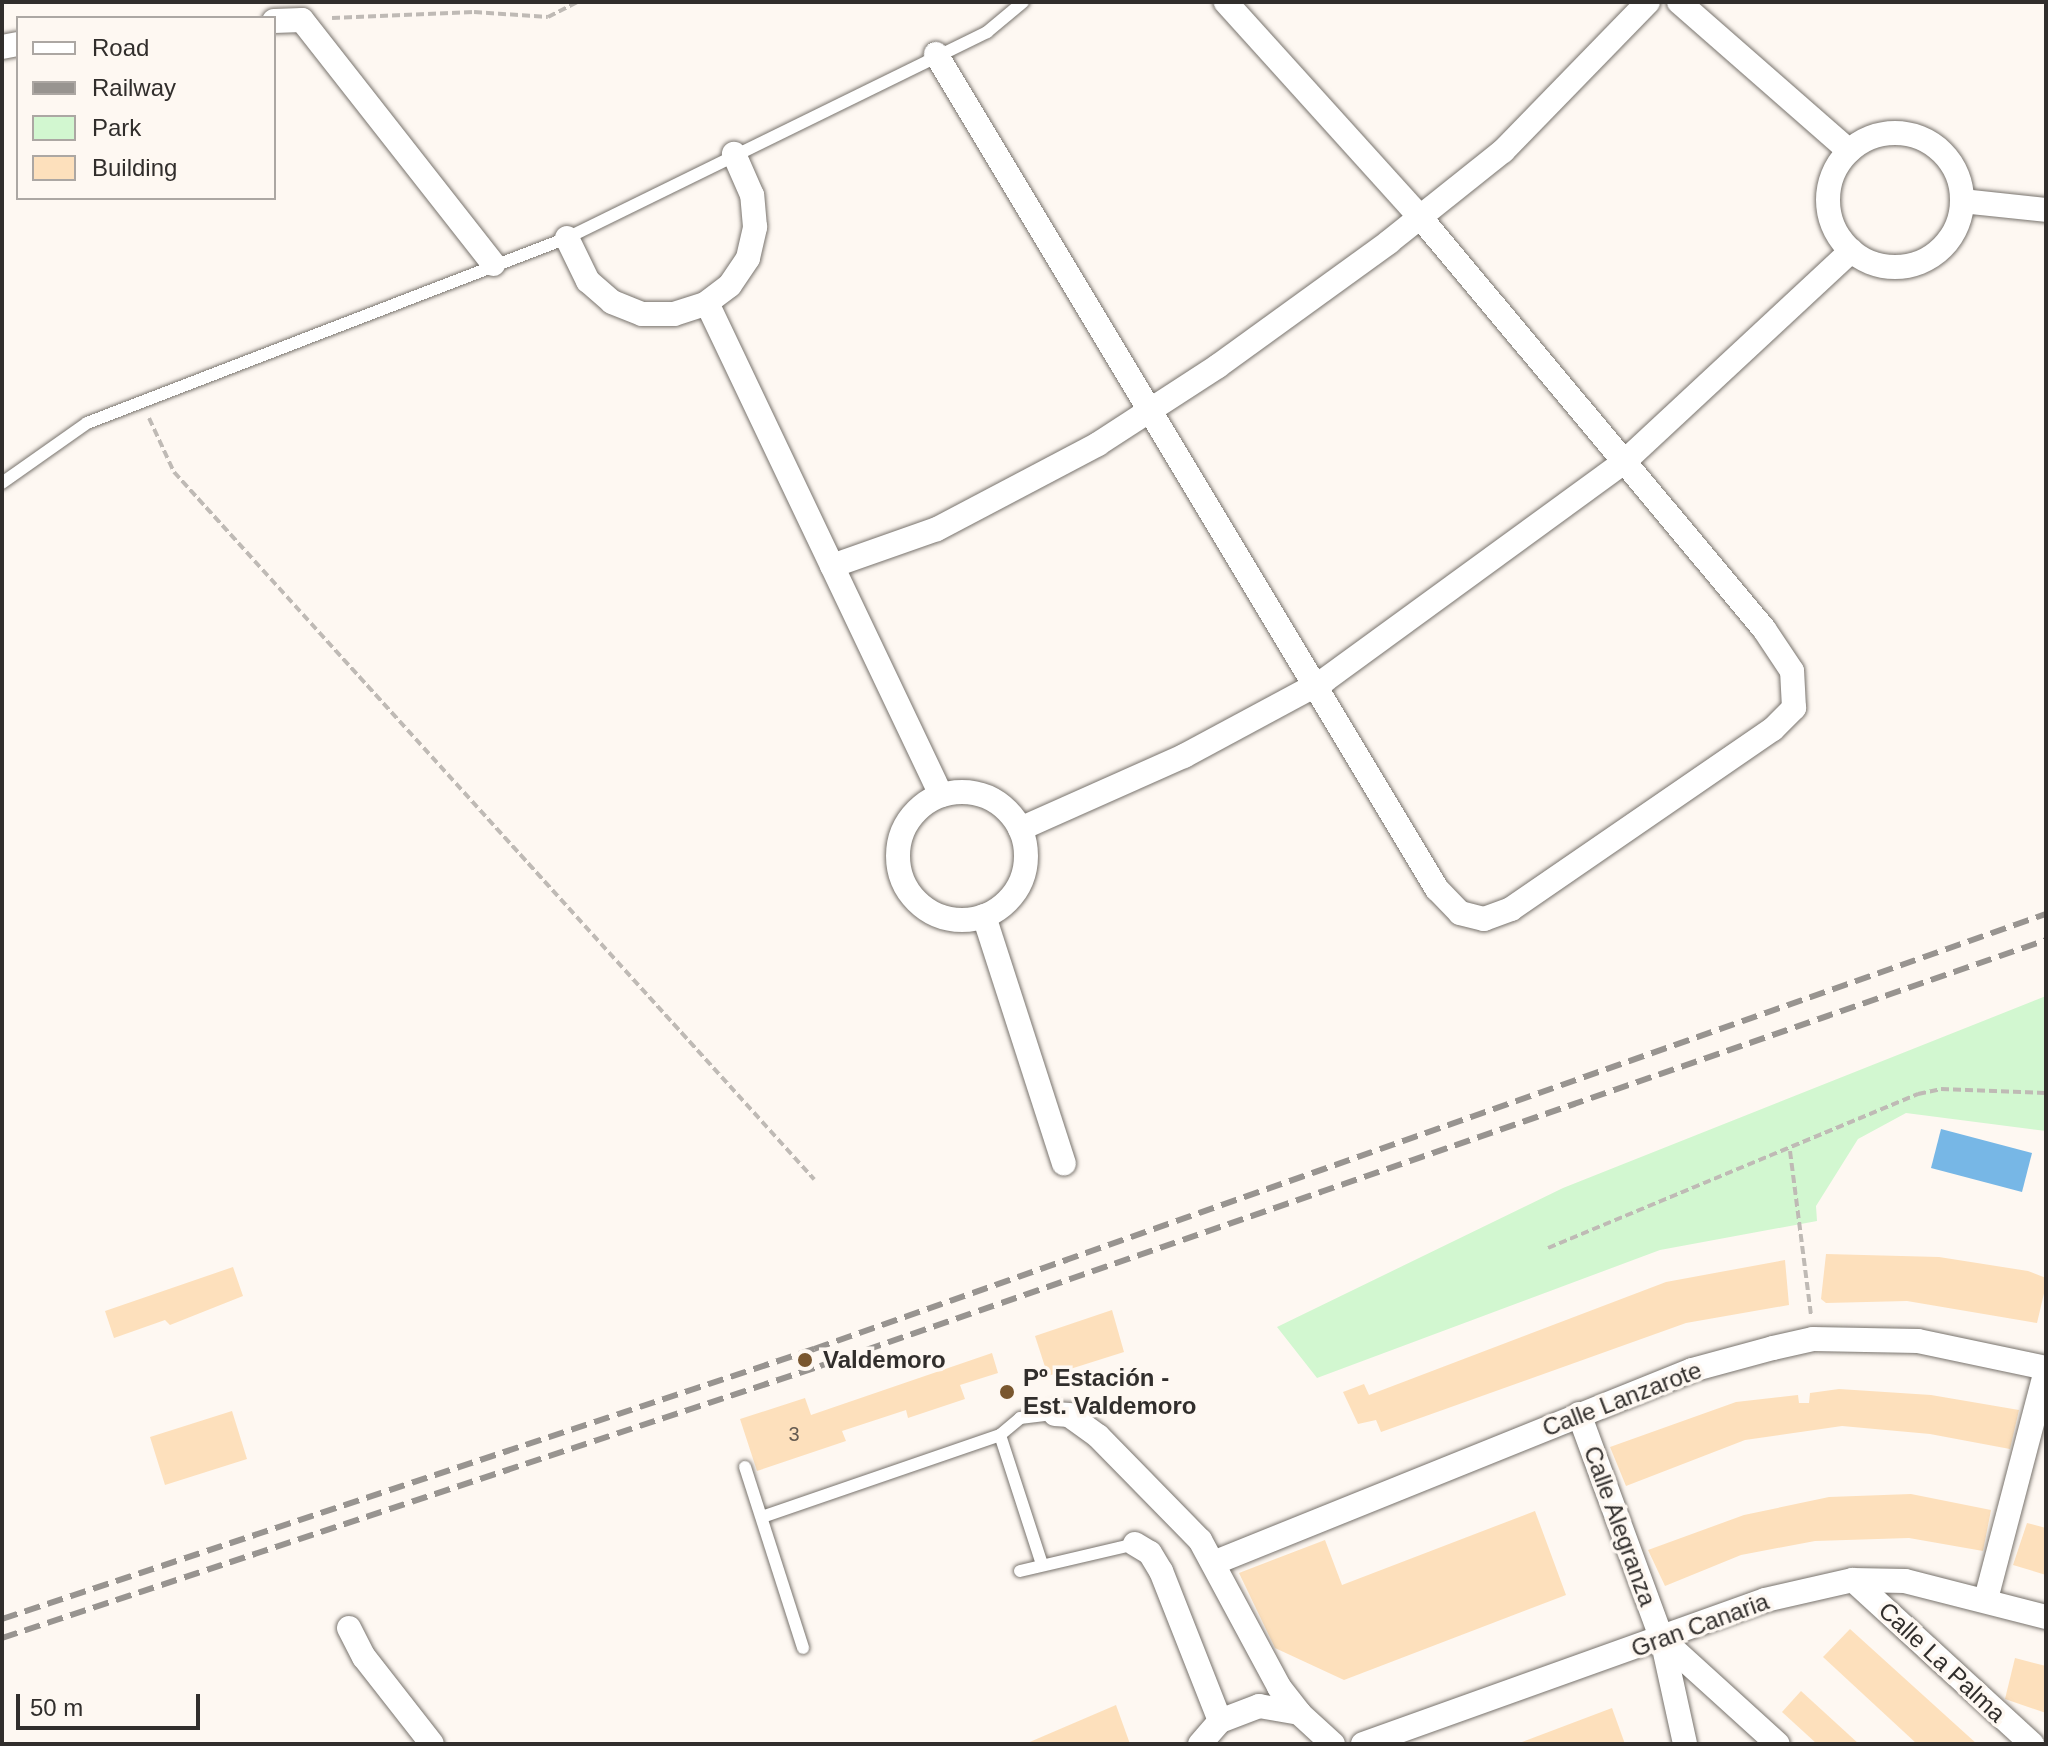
<!DOCTYPE html>
<html>
<head>
<meta charset="utf-8">
<style>
	body { margin:0 }
	#map { position:relative; width:2048px; height:1746px; overflow:hidden; background:#fef8f2; font-family:Arial,sans-serif }
	div>[style] { position:absolute }
	.green>* { inset:0; background:#d2f7d0 }
	.water>* { inset:0; background:#77b7e6 }
	.building>* { inset:0; background:#fde0bc }
	.path>* { height:4px; margin-top:-2px; transform-origin:0; background:repeating-linear-gradient(90deg,#bfbab5 0 8px,transparent 0 12px) }
	.roads { filter:drop-shadow(0 0 2px #78736d) drop-shadow(0 0 2px #78736d) }
	.lane>* { height:12px; margin:-6px; padding:0 6px; transform-origin:6px; border-radius:6px; background:#fff }
	.street>* { height:24px; margin:-12px; padding:0 12px; transform-origin:12px; border-radius:12px; background:#fff }
	.street>.ring { margin:-12px; padding:0; box-sizing:content-box; background:none; border:24px solid #fff; border-radius:50% }
	.rail>* { height:6px; margin-top:-3px; transform-origin:0; background:repeating-linear-gradient(90deg,#989490 0 16px,transparent 0 24px) }
	.dots>* { width:22px; height:22px; translate:-50% -50%; box-sizing:border-box; border:4px solid #fef8f2; border-radius:50% }
	span { translate:-50% -50%; white-space:nowrap; text-align:center; line-height:1.15; -webkit-text-stroke:7px #fef8f2; paint-order:stroke }
	.number-label { font-size:20px; color:#645a50 }
	.number-label span { -webkit-text-stroke-width:0 }
	.poi-label { font-size:24px; color:#312e2c; font-weight:700 }
	.left { translate:0 -50%; text-align:left }
	.street-label { font-size:24px; color:#312e2c }
	.frame { position:absolute; inset:0; border:4px solid #312e2c; pointer-events:none }
	.legend { position:absolute; left:16px; top:16px; width:260px; height:184px; box-sizing:border-box; background:#fef8f2; border:2px solid #aca7a3; margin:0; padding:10px 14px; list-style:none; font-size:24px; color:#312e2c }
	.legend li { display:flex; align-items:center; gap:16px; height:40px }
	.legend b { width:40px; border:2px solid #aca7a3 }
	.scale { position:absolute; left:16px; top:1694px; width:184px; height:36px; box-sizing:border-box; border:4px solid #312e2c; border-top:0; padding-left:10px; font-size:24px; line-height:28px; white-space:nowrap; color:#312e2c; -webkit-text-stroke:6px #fef8f2; paint-order:stroke }
</style>
</head>
<body>
<div id="map">
	<div class="green">
		<i style="clip-path:polygon(2046px 996px,2046px 1131px,1906px 1113px,1858px 1139px,1816px 1206px,1817px 1221px,1660px 1250px,1317px 1378px,1277px 1327px,1563px 1188px)"></i>
	</div>
	<div class="water">
		<i style="clip-path:polygon(1941px 1129px,2032px 1153px,2022px 1192px,1931px 1168px)"></i>
	</div>
	<div class="building">
		<i style="clip-path:polygon(1826px 1254px,1939px 1257px,2028px 1271px,2046px 1278px,2046px 1285px,2037px 1323px,1907px 1301px,1826px 1303px,1821px 1299px)"></i>
		<i style="clip-path:polygon(1785px 1260px,1789px 1305px,1686px 1323px,1381px 1432px,1376px 1420px,1358px 1424px,1343px 1392px,1364px 1384px,1369px 1395px,1666px 1282px)"></i>
		<i style="clip-path:polygon(233px 1267px,243px 1296px,170px 1325px,165px 1320px,114px 1338px,105px 1311px)"></i>
		<i style="clip-path:polygon(1112px 1310px,1124px 1352px,1048px 1376px,1035px 1336px)"></i>
		<i style="clip-path:polygon(992px 1353px,998px 1373px,960px 1385px,965px 1399px,908px 1418px,906px 1410px,842px 1431px,846px 1441px,757px 1471px,740px 1419px,805px 1398px,811px 1415px)"></i>
		<i style="clip-path:polygon(1839px 1389px,1931px 1395px,2019px 1410px,2010px 1449px,1930px 1434px,1842px 1426px,1745px 1440px,1626px 1486px,1610px 1447px,1736px 1402px,1798px 1395px,1799px 1403px,1809px 1403px,1810px 1393px)"></i>
		<i style="clip-path:polygon(232px 1411px,247px 1459px,165px 1485px,150px 1437px)"></i>
		<i style="clip-path:polygon(1911px 1494px,1991px 1510px,1983px 1551px,1909px 1538px,1815px 1541px,1741px 1555px,1665px 1586px,1648px 1550px,1744px 1515px,1829px 1497px)"></i>
		<i style="clip-path:polygon(1535px 1511px,1566px 1595px,1344px 1680px,1275px 1648px,1239px 1573px,1325px 1540px,1342px 1585px)"></i>
		<i style="clip-path:polygon(2027px 1523px,2046px 1528px,2046px 1575px,2013px 1565px)"></i>
		<i style="clip-path:polygon(1850px 1629px,1977px 1744px,1917px 1744px,1823px 1657px)"></i>
		<i style="clip-path:polygon(2015px 1658px,2046px 1666px,2046px 1713px,2005px 1699px)"></i>
		<i style="clip-path:polygon(1801px 1691px,1859px 1744px,1817px 1744px,1782px 1712px)"></i>
		<i style="clip-path:polygon(1116px 1705px,1130px 1744px,1025px 1744px)"></i>
		<i style="clip-path:polygon(1612px 1708px,1625px 1744px,1522px 1744px,1522px 1742px)"></i>
	</div>
	<div class="path">
		<i style="left:332px;top:18px;width:142px;rotate:-2.4deg"></i>
		<i style="left:474px;top:12px;width:74px;rotate:3.9deg"></i>
		<i style="left:548px;top:17px;width:33px;rotate:-27deg"></i>
		<i style="left:149px;top:418px;width:60px;rotate:65.2deg"></i>
		<i style="left:174px;top:472px;width:954px;rotate:47.85deg"></i>
		<i style="left:1790px;top:1151px;width:166px;rotate:82.7deg"></i>
		<i style="left:1548px;top:1248px;width:401px;rotate:-22.6deg"></i>
		<i style="left:1918px;top:1094px;width:24px;rotate:-12deg"></i>
		<i style="left:1941px;top:1089px;width:105px;rotate:2.2deg"></i>
	</div>
	<div class="roads">
		<div class="lane">
			<i style="left:2px;top:483px;width:104px;rotate:-35.2deg"></i>
			<i style="left:87px;top:423px;width:514px;rotate:-21.08deg"></i>
			<i style="left:567px;top:238px;width:468px;rotate:-26.1deg"></i>
			<i style="left:987px;top:32px;width:47px;rotate:-39.8deg"></i>
			<i style="left:1000px;top:1435px;width:136px;rotate:72deg"></i>
			<i style="left:745px;top:1467px;width:190px;rotate:72.2deg"></i>
			<i style="left:762px;top:1517px;width:252px;rotate:-19deg"></i>
			<i style="left:1000px;top:1435px;width:26px;rotate:-40deg"></i>
			<i style="left:1020px;top:1418px;width:35px;rotate:-7deg"></i>
			<i style="left:1020px;top:1571px;width:118px;rotate:-13.2deg"></i>
		</div>
		<div class="street">
			<i style="left:1679px;top:2px;width:226px;rotate:41.2deg"></i>
			<i style="left:274px;top:21px;width:28px;rotate:-2deg"></i>
			<i style="left:302px;top:20px;width:310px;rotate:51.9deg"></i>
			<i style="left:2px;top:47px;width:16px;rotate:-11deg"></i>
			<i style="left:936px;top:54px;width:974px;rotate:59.04deg"></i>
			<i style="left:1437px;top:889px;width:33px;rotate:46deg"></i>
			<i style="left:1460px;top:913px;width:25px;rotate:14deg"></i>
			<i style="left:1484px;top:919px;width:29px;rotate:-20deg"></i>
			<i style="left:1511px;top:909px;width:318px;rotate:-34.5deg"></i>
			<i style="left:1773px;top:729px;width:30px;rotate:-45deg"></i>
			<i style="left:1794px;top:708px;width:37px;rotate:-93deg"></i>
			<i style="left:1792px;top:671px;width:50px;rotate:-123.7deg"></i>
			<i style="left:1764px;top:629px;width:537px;rotate:-129.86deg"></i>
			<i style="left:1420px;top:217px;width:290px;rotate:-132.1deg"></i>
			<i class="ring" style="left:1828px;top:133px;width:110px;height:110px"></i>
			<i style="left:1962px;top:201px;width:84px;rotate:6.1deg"></i>
			<i style="left:567px;top:238px;width:48px;rotate:64deg"></i>
			<i style="left:588px;top:281px;width:32px;rotate:41deg"></i>
			<i style="left:612px;top:302px;width:32px;rotate:22deg"></i>
			<i style="left:642px;top:314px;width:32px"></i>
			<i style="left:674px;top:314px;width:33px;rotate:-18deg"></i>
			<i style="left:705px;top:304px;width:31px;rotate:-37deg"></i>
			<i style="left:730px;top:285px;width:32px;rotate:-56deg"></i>
			<i style="left:748px;top:258px;width:32px;rotate:-77deg"></i>
			<i style="left:755px;top:227px;width:32px;rotate:-95deg"></i>
			<i style="left:752px;top:195px;width:45px;rotate:-113.7deg"></i>
			<i style="left:707px;top:303px;width:545px;rotate:64.56deg"></i>
			<i style="left:832px;top:566px;width:111px;rotate:-19.4deg"></i>
			<i style="left:937px;top:529px;width:182px;rotate:-27.8deg"></i>
			<i style="left:1098px;top:444px;width:143px;rotate:-33deg"></i>
			<i style="left:1218px;top:366px;width:211px;rotate:-35.9deg"></i>
			<i style="left:1389px;top:242px;width:146px;rotate:-38.6deg"></i>
			<i style="left:1503px;top:151px;width:208px;rotate:-45.8deg"></i>
			<i class="ring" style="left:898px;top:792px;width:104px;height:104px"></i>
			<i style="left:1020px;top:829px;width:180px;rotate:-24deg"></i>
			<i style="left:1184px;top:756px;width:160px;rotate:-28.3deg"></i>
			<i style="left:1325px;top:680px;width:371px;rotate:-36.1deg"></i>
			<i style="left:1625px;top:461px;width:309px;rotate:-42.9deg"></i>
			<i style="left:984px;top:916px;width:260px;rotate:72.1deg"></i>
			<i style="left:1055px;top:1414px;width:14px;rotate:4deg"></i>
			<i style="left:1069px;top:1415px;width:36px;rotate:36deg"></i>
			<i style="left:1098px;top:1436px;width:146px;rotate:45.6deg"></i>
			<i style="left:1200px;top:1540px;width:167px;rotate:61.7deg"></i>
			<i style="left:1279px;top:1687px;width:33px;rotate:52deg"></i>
			<i style="left:1579px;top:1414px;width:240px;rotate:69.8deg"></i>
			<i style="left:1662px;top:1639px;width:107px;rotate:77.6deg"></i>
			<i style="left:1135px;top:1544px;width:17px;rotate:31deg"></i>
			<i style="left:1150px;top:1553px;width:21px;rotate:59deg"></i>
			<i style="left:1161px;top:1571px;width:161px;rotate:68.5deg"></i>
			<i style="left:1216px;top:1562px;width:513px;rotate:-21.97deg"></i>
			<i style="left:1692px;top:1370px;width:84px;rotate:-15.2deg"></i>
			<i style="left:1773px;top:1348px;width:41px;rotate:-12.7deg"></i>
			<i style="left:1813px;top:1339px;width:105px;rotate:1.1deg"></i>
			<i style="left:1918px;top:1341px;width:131px;rotate:11.9deg"></i>
			<i style="left:1853px;top:1580px;width:243px;rotate:42.5deg"></i>
			<i style="left:1986px;top:1599px;width:237px;rotate:-75.3deg"></i>
			<i style="left:349px;top:1628px;width:33px;rotate:63deg"></i>
			<i style="left:364px;top:1657px;width:110px;rotate:52deg"></i>
			<i style="left:1662px;top:1639px;width:156px;rotate:42.2deg"></i>
			<i style="left:1200px;top:1744px;width:30px;rotate:-49deg"></i>
			<i style="left:1220px;top:1721px;width:42px;rotate:-21deg"></i>
			<i style="left:1259px;top:1706px;width:41px;rotate:9.9deg"></i>
			<i style="left:1299px;top:1713px;width:46px;rotate:42.4deg"></i>
			<i style="left:1363px;top:1744px;width:427px;rotate:-19.7deg"></i>
			<i style="left:1765px;top:1600px;width:90px;rotate:-12.8deg"></i>
			<i style="left:1853px;top:1580px;width:52px;rotate:1.1deg"></i>
			<i style="left:1905px;top:1581px;width:146px;rotate:14.3deg"></i>
		</div>
	</div>
	<div class="rail">
		<i style="left:2px;top:1619px;width:856px;rotate:-18.39deg"></i>
		<i style="left:814px;top:1349px;width:1307px;rotate:-19.45deg"></i>
		<i style="left:2px;top:1638px;width:862px;rotate:-18.39deg"></i>
		<i style="left:820px;top:1366px;width:1298px;rotate:-19.16deg"></i>
	</div>
	<div class="dots">
		<i style="left:805px;top:1360px;background:#7a572f"></i>
		<i style="left:1007px;top:1392px;background:#7a572f"></i>
	</div>
	<div class="number-label">
		<span style="left:794px;top:1434px">3</span>
	</div>
	<div class="poi-label">
		<span class="left" style="left:823px;top:1360px">Valdemoro</span>
		<span class="left" style="left:1023px;top:1392px">Pº Estación -<br>Est. Valdemoro</span>
	</div>
	<div class="street-label">
		<span style="left:1622px;top:1399px;rotate:-21deg">Calle Lanzarote</span>
		<span style="left:1620px;top:1526px;rotate:70deg">Calle Alegranza</span>
		<span style="left:1700px;top:1625px;rotate:-20deg">Gran Canaria</span>
		<span style="left:1942px;top:1662px;rotate:43deg">Calle La Palma</span>
	</div>
	<div class="frame"></div>
	<ul class="legend">
	<li><b style="height:10px;background:#fff"></b>Road</li>
	<li><b style="height:10px;background:#989490"></b>Railway</li>
	<li><b style="height:22px;background:#d2f7d0"></b>Park</li>
	<li><b style="height:22px;background:#fde0bc"></b>Building</li>
	</ul>
	<div class="scale">50 m</div>
</div>
</body>
</html>
